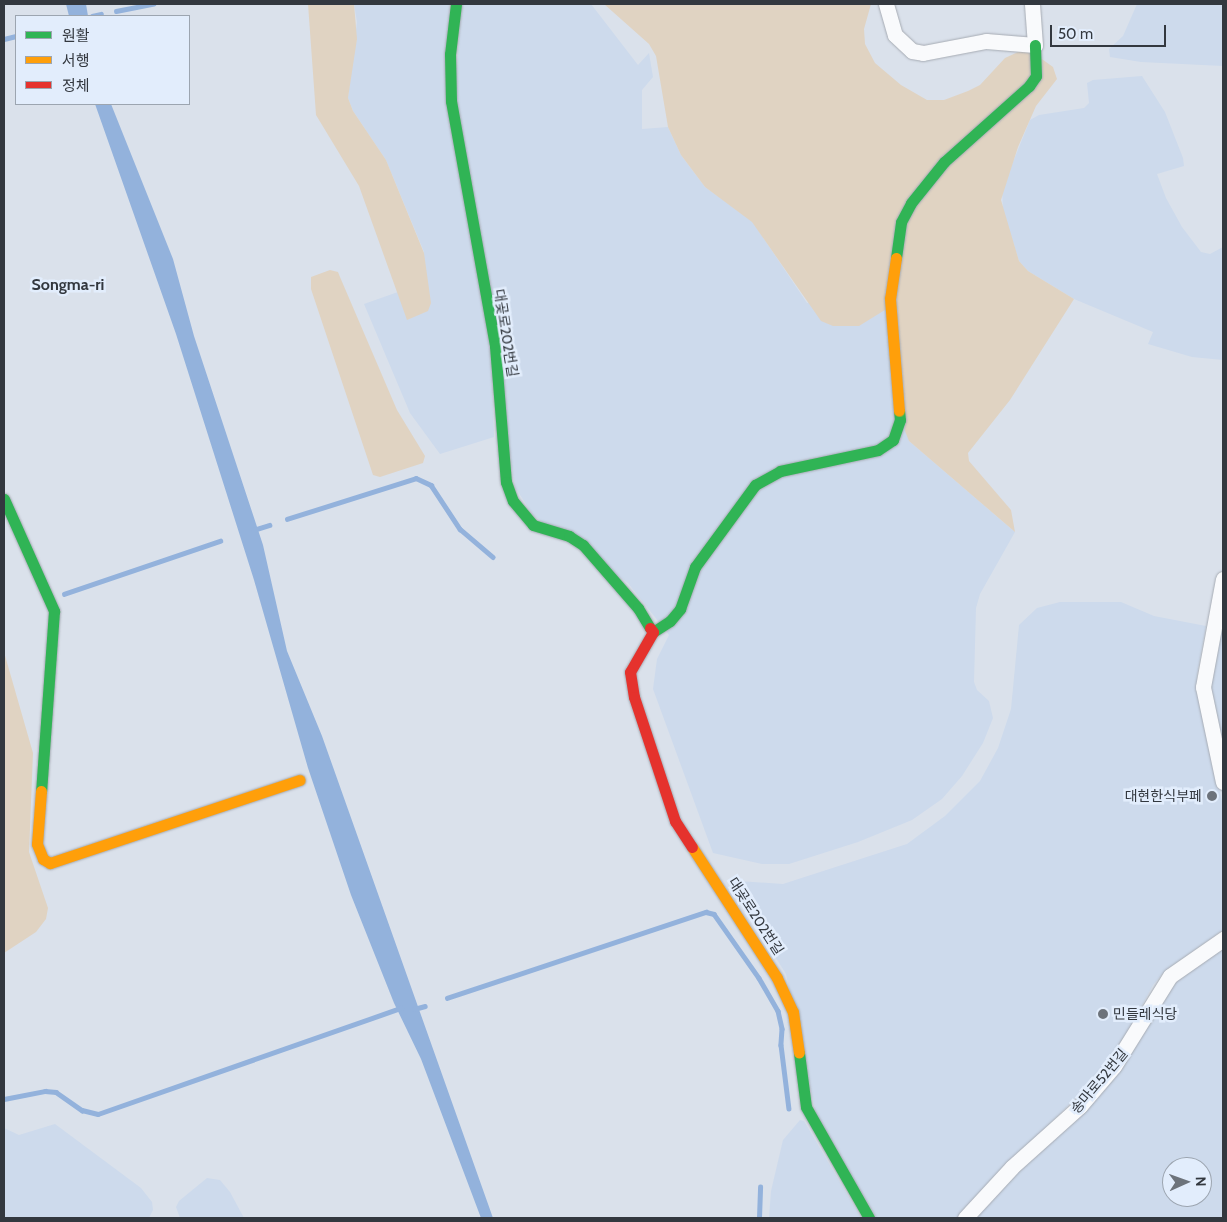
<!DOCTYPE html>
<html>
<head>
<meta charset="utf-8">
<style>
	body { margin:0 }
	#map { position:relative; width:1227px; height:1222px; overflow:hidden; background:#dae1eb; font-family:Cabin,"Noto Sans KR",sans-serif }
	div>[style] { position:absolute }
	.built>* { inset:0; background:#cddaec }
	.green>* { inset:0; background:#e0d3c2 }
	.water>* { inset:0; background:#93b2dc }
	.stream>* { height:4.5px; margin:-2.25px; padding:0 2.25px; transform-origin:2.25px; border-radius:2.25px; background:#93b2dc }
	.roads { filter:drop-shadow(0 0 1px #a6abb3) drop-shadow(0 0 1px #a6abb3) }
	.street>* { height:15px; margin:-7.5px; padding:0 7.5px; transform-origin:7.5px; border-radius:7.5px; background:#f9fafc }
	.fast>* { height:11px; margin:-5.5px; padding:0 5.5px; transform-origin:5.5px; border-radius:5.5px; background:#30b455 }
	.slow>* { height:11px; margin:-5.5px; padding:0 5.5px; transform-origin:5.5px; border-radius:5.5px; background:#ff9f0a }
	.jam>* { height:11px; margin:-5.5px; padding:0 5.5px; transform-origin:5.5px; border-radius:5.5px; background:#e5322d }
	.dots>* { width:14px; height:14px; translate:-50% -50%; box-sizing:border-box; border:2px solid #e2edfc; border-radius:50% }
	span { translate:-50% -50%; white-space:nowrap; text-align:center; line-height:1.15; -webkit-text-stroke:5px #e2edfc; paint-order:stroke }
	.street-label { font-size:14px; color:#33383f }
	.poi-label { font-size:14px; color:#33383f }
	.right { translate:-100% -50%; text-align:right }
	.left { translate:0 -50%; text-align:left }
	.quarter-label { font-size:16px; color:#33383f; font-weight:700 }
	.frame { position:absolute; inset:0; border:5px solid #33383f; pointer-events:none }
	.legend { position:absolute; left:15px; top:15px; width:175px; height:90px; box-sizing:border-box; background:#e2edfc; border:1px solid #9ca5b0; margin:0; padding:6px 9px; list-style:none; font-size:15px; color:#33383f }
	.legend li { display:flex; align-items:center; gap:10px; height:25px }
	.legend b { width:25px; border:1px solid #9ca5b0 }
	.north { position:absolute; left:1162px; top:1157px; width:50px; height:50px; box-sizing:border-box; background:#e2edfc; border:1px solid #9ca5b0; border-radius:50%; rotate:88deg; font-size:14px; font-weight:700; line-height:20px; text-align:center; color:#33383f }
	.north::after { content:''; display:block; margin:auto; width:18px; height:22px; background:#6d737b; clip-path:polygon(50% 0,100% 100%,50% 72%,0 100%) }
	.scale { position:absolute; left:1050px; top:25px; width:116px; height:22px; box-sizing:border-box; border:2px solid #33383f; border-top:0; padding-left:6px; font-size:15px; line-height:18px; white-space:nowrap; color:#33383f; -webkit-text-stroke:4px #e2edfc; paint-order:stroke }
</style>
</head>
<body>
<div id="map">
	<div class="built">
		<i style="clip-path:polygon(354px 4px,449px 4px,491px 353px,494px 437px,440px 454px,410px 413px,364px 304px,398px 292px,408px 320px,424px 252px,386px 160px,353px 111px,348px 98px,357px 22px)"></i>
		<i style="clip-path:polygon(461px 4px,591px 4px,638px 65px,649px 53px,653px 77px,642px 90px,642px 129px,668px 127px,681px 155px,705px 187px,752px 221px,807px 303px,893px 304px,909px 441px,1015px 532px,980px 594px,976px 608px,974px 682px,977px 690px,989px 701px,993px 718px,983px 743px,962px 776px,942px 799px,912px 820px,858px 842px,789px 864px,762px 864px,713px 853px,653px 689px,657px 659px,669px 635px,628px 583px,533px 515px,515px 487px,456px 85px)"></i>
		<i style="clip-path:polygon(1137px 4px,1220px 4px,1223px 6px,1223px 66px,1141px 62px,1110px 57px,1109px 49px,1123px 36px)"></i>
		<i style="clip-path:polygon(1142px 76px,1165px 112px,1183px 158px,1184px 166px,1157px 174px,1166px 198px,1182px 227px,1201px 252px,1210px 254px,1223px 247px,1223px 360px,1192px 357px,1148px 344px,1153px 332px,1074px 299px,1028px 271px,1019px 261px,1003px 210px,1002px 189px,1030px 120px,1039px 115px,1084px 108px,1089px 103px,1087px 83px,1093px 80px)"></i>
		<i style="clip-path:polygon(1223px 600px,1223px 762px,1209px 680px)"></i>
		<i style="clip-path:polygon(1060px 602px,1121px 602px,1154px 616px,1206px 626px,1197px 675px,1197px 690px,1223px 806px,1223px 930px,1165px 971px,1153px 985px,1122px 1043px,1104px 1069px,957px 1218px,877px 1218px,817px 1118px,786px 974px,742px 905px,736px 892px,738px 881px,783px 884px,907px 844px,945px 816px,980px 781px,998px 748px,1011px 709px,1019px 625px,1037px 608px)"></i>
		<i style="clip-path:polygon(evenodd,1223px 945px,1223px 1218px,972px 1218px,1033px 1155px,1177px 979px,1223px 945px,1172px 1167px,1202px 1167px,1202px 1197px,1172px 1197px,1172px 1167px)"></i>
		<i style="clip-path:polygon(800px 1120px,804px 1121px,861px 1218px,769px 1218px,771px 1191px,783px 1140px)"></i>
		<i style="clip-path:polygon(55px 1124px,141px 1188px,152px 1202px,153px 1210px,149px 1218px,4px 1218px,4px 1128px,19px 1135px)"></i>
		<i style="clip-path:polygon(207px 1178px,220px 1180px,230px 1192px,244px 1218px,180px 1218px,176px 1207px,179px 1201px)"></i>
	</div>
	<div class="green">
		<i style="clip-path:polygon(308px 4px,354px 4px,357px 39px,348px 98px,353px 111px,386px 160px,424px 253px,431px 303px,428px 311px,407px 320px,359px 186px,316px 115px)"></i>
		<i style="clip-path:polygon(604px 4px,871px 4px,864px 29px,865px 44px,875px 63px,901px 85px,927px 100px,944px 100px,968px 91px,980px 85px,1005px 58px,1018px 52px,1032px 52px,1053px 67px,1057px 79px,1036px 106px,1018px 147px,1001px 200px,1019px 261px,1028px 271px,1074px 299px,1010px 400px,968px 453px,969px 461px,1011px 510px,1015px 532px,909px 441px,905px 431px,893px 305px,859px 326px,833px 326px,821px 321px,752px 222px,705px 187px,681px 155px,668px 127px,656px 56px,649px 44px)"></i>
		<i style="clip-path:polygon(330px 270px,338px 272px,340px 277px,397px 410px,425px 456px,423px 463px,380px 477px,373px 475px,311px 289px,311px 277px)"></i>
		<i style="clip-path:polygon(4px 652px,33px 753px,29px 852px,48px 908px,46px 919px,36px 932px,4px 953px)"></i>
	</div>
	<div class="water">
		<i style="clip-path:polygon(66px 4px,86px 4px,88px 16px,69px 16px)"></i>
		<i style="clip-path:polygon(95px 104px,111px 104px,173px 259px,194px 336px,263px 545px,287px 651px,322px 736px,493px 1218px,481px 1218px,421px 1059px,394px 1003px,351px 895px,308px 768px,254px 580px,176px 334px)"></i>
	</div>
	<div class="stream">
		<i style="left:116px;top:11px;width:38px;rotate:-11deg"></i>
		<i style="left:92px;top:16px;width:9px;rotate:-13deg"></i>
		<i style="left:4px;top:39px;width:12px;rotate:-14deg"></i>
		<i style="left:287px;top:519px;width:135px;rotate:-17.6deg"></i>
		<i style="left:416px;top:478px;width:17px;rotate:25deg"></i>
		<i style="left:431px;top:485px;width:53px;rotate:56.6deg"></i>
		<i style="left:460px;top:529px;width:43px;rotate:40.3deg"></i>
		<i style="left:253px;top:530px;width:17px;rotate:-17deg"></i>
		<i style="left:64px;top:594px;width:165px;rotate:-18.8deg"></i>
		<i style="left:447px;top:998px;width:273px;rotate:-18.4deg"></i>
		<i style="left:706px;top:912px;width:8px;rotate:14deg"></i>
		<i style="left:714px;top:914px;width:78px;rotate:54.9deg"></i>
		<i style="left:759px;top:978px;width:38px;rotate:60deg"></i>
		<i style="left:778px;top:1011px;width:18px;rotate:77deg"></i>
		<i style="left:782px;top:1029px;width:16px;rotate:94deg"></i>
		<i style="left:781px;top:1045px;width:64px;rotate:82.9deg"></i>
		<i style="left:414px;top:1009px;width:11px;rotate:-15deg"></i>
		<i style="left:4px;top:1099px;width:42px;rotate:-11deg"></i>
		<i style="left:45px;top:1091px;width:11px;rotate:5deg"></i>
		<i style="left:56px;top:1092px;width:32px;rotate:35deg"></i>
		<i style="left:82px;top:1110px;width:16px;rotate:14deg"></i>
		<i style="left:98px;top:1114px;width:321px;rotate:-19.3deg"></i>
		<i style="left:759px;top:1218px;width:31px;rotate:-88deg"></i>
	</div>
	<div class="roads">
		<div class="street">
			<i style="left:886px;top:4px;width:32px;rotate:74deg"></i>
			<i style="left:895px;top:35px;width:23px;rotate:43deg"></i>
			<i style="left:912px;top:51px;width:11px;rotate:10deg"></i>
			<i style="left:923px;top:53px;width:64px;rotate:-10.8deg"></i>
			<i style="left:986px;top:41px;width:49px;rotate:4.7deg"></i>
			<i style="left:1035px;top:45px;width:41px;rotate:-94.2deg"></i>
			<i style="left:1223px;top:579px;width:110px;rotate:100.5deg"></i>
			<i style="left:1203px;top:687px;width:97px;rotate:78.1deg"></i>
			<i style="left:965px;top:1218px;width:69px;rotate:-47.3deg"></i>
			<i style="left:1012px;top:1167px;width:91px;rotate:-41.9deg"></i>
			<i style="left:1080px;top:1106px;width:52px;rotate:-49.6deg"></i>
			<i style="left:1114px;top:1066px;width:106px;rotate:-58.1deg"></i>
			<i style="left:1170px;top:976px;width:65px;rotate:-34.9deg"></i>
		</div>
		<div class="fast">
			<i style="left:456px;top:4px;width:50px;rotate:96.8deg"></i>
			<i style="left:450px;top:54px;width:47px;rotate:88.8deg"></i>
			<i style="left:451px;top:101px;width:249px;rotate:79.8deg"></i>
			<i style="left:495px;top:346px;width:136px;rotate:85.4deg"></i>
			<i style="left:506px;top:482px;width:20px;rotate:70deg"></i>
			<i style="left:513px;top:501px;width:31px;rotate:50deg"></i>
			<i style="left:533px;top:525px;width:38px;rotate:17deg"></i>
			<i style="left:569px;top:536px;width:17px;rotate:33deg"></i>
			<i style="left:583px;top:545px;width:84px;rotate:48.9deg"></i>
			<i style="left:638px;top:608px;width:23px;rotate:59deg"></i>
			<i style="left:896px;top:258px;width:36px;rotate:-82deg"></i>
			<i style="left:901px;top:222px;width:21px;rotate:-62deg"></i>
			<i style="left:911px;top:203px;width:53px;rotate:-51.2deg"></i>
			<i style="left:944px;top:162px;width:114px;rotate:-41.8deg"></i>
			<i style="left:1029px;top:86px;width:12px;rotate:-55deg"></i>
			<i style="left:1036px;top:76px;width:31px;rotate:-92deg"></i>
			<i style="left:4px;top:499px;width:123px;rotate:65.9deg"></i>
			<i style="left:54px;top:611px;width:180px;rotate:94.1deg"></i>
			<i style="left:653px;top:632px;width:20px;rotate:-33deg"></i>
			<i style="left:670px;top:621px;width:16px;rotate:-50deg"></i>
			<i style="left:680px;top:609px;width:45px;rotate:-70.3deg"></i>
			<i style="left:695px;top:567px;width:102px;rotate:-53.8deg"></i>
			<i style="left:755px;top:485px;width:29px;rotate:-29deg"></i>
			<i style="left:780px;top:471px;width:100px;rotate:-12.1deg"></i>
			<i style="left:878px;top:450px;width:18px;rotate:-34deg"></i>
			<i style="left:893px;top:440px;width:21px;rotate:-71deg"></i>
			<i style="left:900px;top:420px;width:9px;rotate:-96deg"></i>
			<i style="left:799px;top:1053px;width:54px;rotate:82.6deg"></i>
			<i style="left:806px;top:1107px;width:128px;rotate:60.4deg"></i>
		</div>
		<div class="slow">
			<i style="left:896px;top:258px;width:41px;rotate:98.3deg"></i>
			<i style="left:890px;top:299px;width:112px;rotate:85.4deg"></i>
			<i style="left:41px;top:791px;width:53px;rotate:94.3deg"></i>
			<i style="left:37px;top:844px;width:16px;rotate:68deg"></i>
			<i style="left:43px;top:859px;width:8px;rotate:30deg"></i>
			<i style="left:50px;top:863px;width:263px;rotate:-18.4deg"></i>
			<i style="left:692px;top:847px;width:156px;rotate:57deg"></i>
			<i style="left:777px;top:978px;width:38px;rotate:65deg"></i>
			<i style="left:793px;top:1012px;width:41px;rotate:81.7deg"></i>
		</div>
		<div class="jam">
			<i style="left:650px;top:628px;width:5px;rotate:53deg"></i>
			<i style="left:653px;top:632px;width:46px;rotate:119.9deg"></i>
			<i style="left:630px;top:672px;width:25px;rotate:81deg"></i>
			<i style="left:634px;top:697px;width:131px;rotate:71.7deg"></i>
			<i style="left:675px;top:821px;width:31px;rotate:57deg"></i>
		</div>
	</div>
	<div class="dots">
		<i style="left:1212px;top:796px;background:#6d737b"></i>
		<i style="left:1103px;top:1014px;background:#6d737b"></i>
	</div>
	<div class="street-label">
		<span style="left:506px;top:333px;rotate:81deg">대곶로202번길</span>
		<span style="left:756px;top:916px;rotate:57deg">대곶로202번길</span>
		<span style="left:1099px;top:1081px;rotate:-50deg">송마로52번길</span>
	</div>
	<div class="poi-label">
		<span class="right" style="left:1202px;top:796px">대현한식부페</span>
		<span class="left" style="left:1113px;top:1014px">민들레식당</span>
	</div>
	<div class="quarter-label">
		<span style="left:68px;top:285px">Songma-ri</span>
	</div>
	<div class="frame"></div>
	<ul class="legend">
	<li><b style="height:6px;background:#30b455"></b>원활</li>
	<li><b style="height:6px;background:#ff9f0a"></b>서행</li>
	<li><b style="height:6px;background:#e5322d"></b>정체</li>
	</ul>
	<div class="north">N</div>
	<div class="scale">50 m</div>
</div>
</body>
</html>
